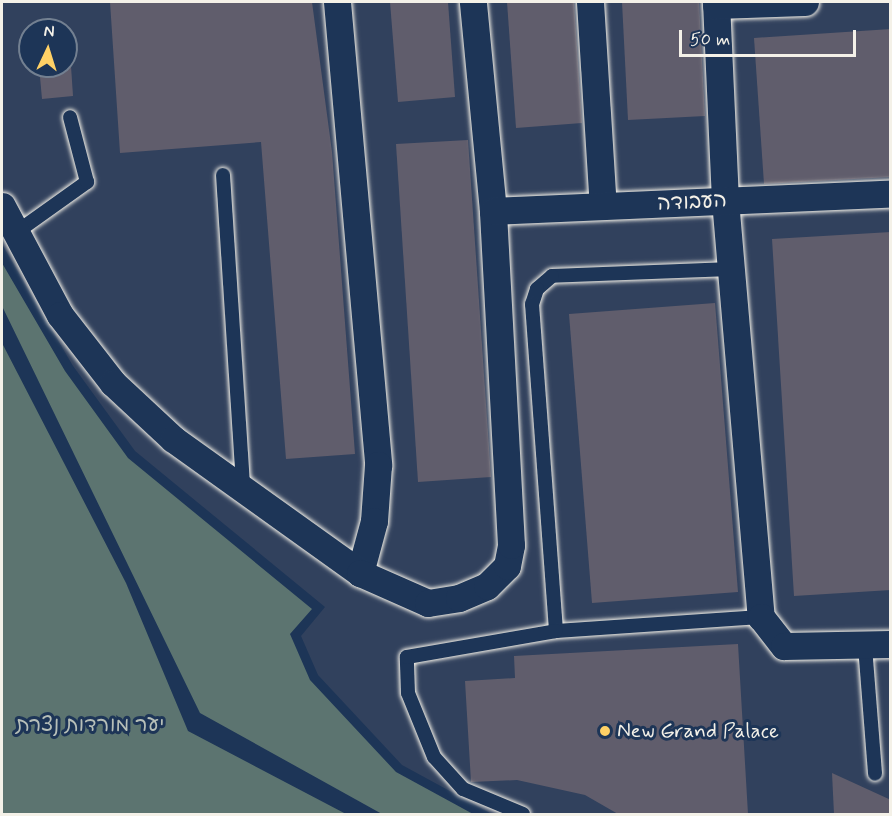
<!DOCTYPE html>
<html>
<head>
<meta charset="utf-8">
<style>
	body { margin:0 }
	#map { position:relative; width:892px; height:816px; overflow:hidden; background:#1d3557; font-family:Mynerve,"Playpen Sans Hebrew",sans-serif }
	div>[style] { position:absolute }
	.built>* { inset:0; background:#31415d }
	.green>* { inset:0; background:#5c7470 }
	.building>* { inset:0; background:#605d6c }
	.roads { filter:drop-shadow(0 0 2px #f4f1e8) drop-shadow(0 0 2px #f4f1e8) }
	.service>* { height:14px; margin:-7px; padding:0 7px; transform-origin:7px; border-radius:7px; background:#1d3557 }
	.minor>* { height:27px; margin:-13.5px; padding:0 13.5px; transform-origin:13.5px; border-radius:13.5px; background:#1d3557 }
	.dots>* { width:16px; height:16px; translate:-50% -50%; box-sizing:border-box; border:3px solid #1d3557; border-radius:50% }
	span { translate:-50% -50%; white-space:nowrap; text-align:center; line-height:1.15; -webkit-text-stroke:6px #1d3557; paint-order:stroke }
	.street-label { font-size:21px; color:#f4f1e8 }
	.park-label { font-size:21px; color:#b7bfb8 }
	.poi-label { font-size:21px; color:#f4f1e8 }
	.left { translate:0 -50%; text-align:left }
	.frame { position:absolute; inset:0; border:3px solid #f4f1e8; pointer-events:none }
	.north { position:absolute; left:18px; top:18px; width:60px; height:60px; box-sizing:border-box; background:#1d3557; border:2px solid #738091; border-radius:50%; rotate:4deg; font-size:16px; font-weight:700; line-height:24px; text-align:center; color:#f4f1e8 }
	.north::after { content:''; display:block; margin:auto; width:21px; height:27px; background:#ffd166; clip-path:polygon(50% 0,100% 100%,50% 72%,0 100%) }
	.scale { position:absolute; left:679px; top:30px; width:177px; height:27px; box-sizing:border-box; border:3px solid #f4f1e8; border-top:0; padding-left:8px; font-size:18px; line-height:21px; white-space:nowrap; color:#f4f1e8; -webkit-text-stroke:4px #1d3557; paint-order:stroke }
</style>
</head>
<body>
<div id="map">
	<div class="built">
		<i style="clip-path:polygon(evenodd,2px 2px,890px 2px,890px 814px,492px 814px,402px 765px,318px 675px,301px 636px,325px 607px,135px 451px,73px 366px,2px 244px,2px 2px,30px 30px,66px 30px,66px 66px,30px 66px,30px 30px)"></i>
	</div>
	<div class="green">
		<i style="clip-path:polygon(2px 263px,65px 371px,128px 458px,312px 609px,290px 634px,310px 680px,396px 772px,473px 814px,382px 814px,200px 713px,2px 306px)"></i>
		<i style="clip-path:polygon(2px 343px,126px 583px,188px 731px,346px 814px,2px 814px)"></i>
	</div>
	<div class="building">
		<i style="clip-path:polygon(110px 2px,312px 2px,332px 152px,355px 454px,286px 459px,261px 142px,120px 153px)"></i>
		<i style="clip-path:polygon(390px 2px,448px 2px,455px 97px,398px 102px)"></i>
		<i style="clip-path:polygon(507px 2px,574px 2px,582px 123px,516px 128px)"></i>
		<i style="clip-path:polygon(622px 2px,699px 2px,705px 116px,628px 120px)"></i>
		<i style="clip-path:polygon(891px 29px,891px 177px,764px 184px,754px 38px)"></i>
		<i style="clip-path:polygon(39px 66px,71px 66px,73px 96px,42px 99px)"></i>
		<i style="clip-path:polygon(468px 140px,491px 477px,418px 482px,396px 144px)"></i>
		<i style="clip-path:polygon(891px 232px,891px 590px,794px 596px,772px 239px)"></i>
		<i style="clip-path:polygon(715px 303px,738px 592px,592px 603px,569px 314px)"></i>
		<i style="clip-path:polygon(738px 644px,748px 814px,618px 814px,585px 795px,517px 780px,471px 782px,465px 681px,515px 678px,514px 656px)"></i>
		<i style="clip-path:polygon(832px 773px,891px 800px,891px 814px,834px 814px)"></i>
	</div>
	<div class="roads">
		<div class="service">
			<i style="left:223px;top:175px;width:314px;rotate:86.3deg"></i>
			<i style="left:14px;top:234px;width:90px;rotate:-35.5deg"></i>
			<i style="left:87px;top:182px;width:67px;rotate:-104.7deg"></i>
			<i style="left:731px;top:269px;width:179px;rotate:177.8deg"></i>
			<i style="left:552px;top:276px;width:20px;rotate:139deg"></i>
			<i style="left:537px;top:289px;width:16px;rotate:108deg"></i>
			<i style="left:532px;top:304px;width:328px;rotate:85.8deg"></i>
			<i style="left:556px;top:631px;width:205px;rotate:-3.9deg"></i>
			<i style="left:865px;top:646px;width:128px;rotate:85.5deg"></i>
			<i style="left:523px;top:814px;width:65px;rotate:-157.4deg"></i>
			<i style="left:463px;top:789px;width:43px;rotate:-132.2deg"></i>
			<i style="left:434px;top:757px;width:69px;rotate:-112.1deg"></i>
			<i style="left:408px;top:693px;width:36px;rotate:-92deg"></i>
			<i style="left:407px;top:657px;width:151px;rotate:-9.9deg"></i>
		</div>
		<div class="minor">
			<i style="left:337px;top:2px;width:465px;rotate:84.9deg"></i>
			<i style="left:378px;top:465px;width:56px;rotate:94.1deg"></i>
			<i style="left:374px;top:521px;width:54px;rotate:105.1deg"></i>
			<i style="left:590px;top:2px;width:204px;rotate:86.4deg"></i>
			<i style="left:716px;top:2px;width:198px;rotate:87.4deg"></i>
			<i style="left:725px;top:200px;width:419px;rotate:85.1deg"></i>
			<i style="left:761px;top:617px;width:37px;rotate:52deg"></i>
			<i style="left:784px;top:646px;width:106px;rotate:-1.1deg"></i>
			<i style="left:716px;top:5px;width:89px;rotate:-1.9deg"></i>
			<i style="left:2px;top:206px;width:123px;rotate:62deg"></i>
			<i style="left:60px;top:315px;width:86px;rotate:52.1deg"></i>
			<i style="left:113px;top:383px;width:82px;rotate:43deg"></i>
			<i style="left:173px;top:439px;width:230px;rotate:35.6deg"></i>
			<i style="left:360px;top:573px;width:74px;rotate:23.8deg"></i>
			<i style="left:428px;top:603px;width:31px;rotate:-9deg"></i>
			<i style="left:459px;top:598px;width:30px;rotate:-23deg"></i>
			<i style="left:487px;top:586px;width:28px;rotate:-45deg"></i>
			<i style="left:507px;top:566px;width:21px;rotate:-79deg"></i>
			<i style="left:511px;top:545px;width:334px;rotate:-93.1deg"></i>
			<i style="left:493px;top:211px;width:210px;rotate:-95.5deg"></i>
			<i style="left:493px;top:211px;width:397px;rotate:-2.5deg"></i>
		</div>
	</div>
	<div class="dots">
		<i style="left:605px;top:731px;background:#ffd166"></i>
	</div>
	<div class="street-label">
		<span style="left:692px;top:202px;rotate:-3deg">העבודה</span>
	</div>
	<div class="park-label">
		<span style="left:90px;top:725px">יער מורדות נצרת</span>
	</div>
	<div class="poi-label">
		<span class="left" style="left:617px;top:731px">New Grand Palace</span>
	</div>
	<div class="frame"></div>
	<div class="north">N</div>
	<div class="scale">50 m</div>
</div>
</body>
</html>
